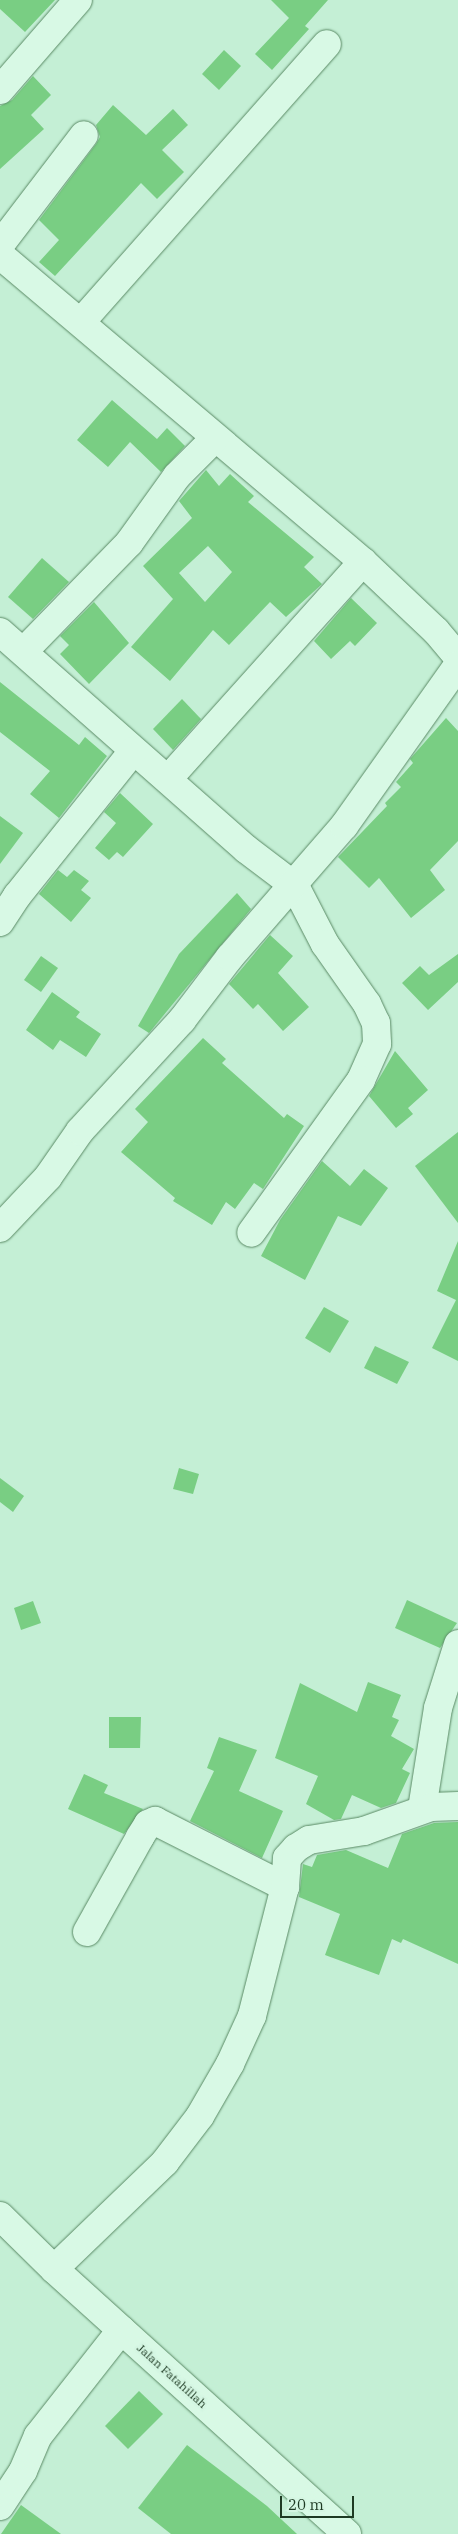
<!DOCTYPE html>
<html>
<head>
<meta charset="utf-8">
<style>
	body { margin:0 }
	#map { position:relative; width:458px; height:2534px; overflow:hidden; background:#c4efd5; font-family:"IBM Plex Serif",serif }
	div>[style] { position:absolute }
	.building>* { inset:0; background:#79ce83 }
	.roads { filter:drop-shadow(0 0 1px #5a8a65) drop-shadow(0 0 1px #5a8a65) }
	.minor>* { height:28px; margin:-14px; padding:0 14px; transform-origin:14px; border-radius:14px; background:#d8f9e5 }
	.tertiary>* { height:28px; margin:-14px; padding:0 14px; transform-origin:14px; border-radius:14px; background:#d8f9e5 }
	span { translate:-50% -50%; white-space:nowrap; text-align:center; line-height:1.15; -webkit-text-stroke:5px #d4f6e2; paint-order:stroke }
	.street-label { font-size:12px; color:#1e3a23 }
	.scale { position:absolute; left:280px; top:2496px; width:74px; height:22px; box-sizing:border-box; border:2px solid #1e3a23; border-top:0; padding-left:6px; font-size:15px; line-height:18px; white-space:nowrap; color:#1e3a23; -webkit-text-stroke:4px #d4f6e2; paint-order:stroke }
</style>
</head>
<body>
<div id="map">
	<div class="building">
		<i style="clip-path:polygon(0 0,55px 0,25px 32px,0 9px)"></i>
		<i style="clip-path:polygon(271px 0,328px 0,305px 26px,309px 29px,272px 70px,255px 54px,289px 18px)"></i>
		<i style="clip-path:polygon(224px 50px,241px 66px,219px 90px,202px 74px)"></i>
		<i style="clip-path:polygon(33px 76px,51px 95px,31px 115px,44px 129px,0 169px,0 106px,12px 100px)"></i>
		<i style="clip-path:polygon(113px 105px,146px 135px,173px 109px,188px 125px,162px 150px,184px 172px,157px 199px,141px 183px,55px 276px,39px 262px,59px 240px,39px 220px,96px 144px,100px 137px,96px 125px)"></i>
		<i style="clip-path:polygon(112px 400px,157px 439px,167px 428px,185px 446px,161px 472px,130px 442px,108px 467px,77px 440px)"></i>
		<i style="clip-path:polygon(evenodd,206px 470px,219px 486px,230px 474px,254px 496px,248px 502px,314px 557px,304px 567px,322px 584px,286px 617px,270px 602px,229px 645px,213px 630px,170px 681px,131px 647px,173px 599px,143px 566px,192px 518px,179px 501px,206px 470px,208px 546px,232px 572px,205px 602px,179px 573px,208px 546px)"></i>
		<i style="clip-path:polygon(42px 558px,69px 582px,33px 619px,8px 597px)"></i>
		<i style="clip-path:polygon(351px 598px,377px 623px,355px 646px,350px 641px,331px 659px,314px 641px)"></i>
		<i style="clip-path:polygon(94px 602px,129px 643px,89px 684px,60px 654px,69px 645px,60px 636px)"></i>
		<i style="clip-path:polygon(0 682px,79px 745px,85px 737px,107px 756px,59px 818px,30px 794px,50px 771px,0 732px)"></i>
		<i style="clip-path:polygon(182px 699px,201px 719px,173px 750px,153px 729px)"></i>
		<i style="clip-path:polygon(446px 718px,458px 731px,458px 841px,430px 870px,445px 890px,411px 918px,379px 878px,369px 888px,338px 857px,387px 806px,385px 803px,401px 787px,396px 782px,413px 763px,410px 759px)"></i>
		<i style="clip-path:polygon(120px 793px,153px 824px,123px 857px,117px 852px,109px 860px,95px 848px,116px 823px,104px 812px)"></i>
		<i style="clip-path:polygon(0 816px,23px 833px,0 864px)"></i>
		<i style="clip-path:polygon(58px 870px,67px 877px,74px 870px,89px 881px,81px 890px,91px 898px,71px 922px,39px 894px)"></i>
		<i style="clip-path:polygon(237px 893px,251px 909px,149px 1033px,138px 1026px,179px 954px)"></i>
		<i style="clip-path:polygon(270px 935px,293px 956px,278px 973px,309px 1007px,283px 1031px,258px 1004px,253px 1009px,229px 984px)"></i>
		<i style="clip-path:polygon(458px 954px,458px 982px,428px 1010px,402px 983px,420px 966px,429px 975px)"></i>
		<i style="clip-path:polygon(41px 956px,58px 968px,41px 992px,24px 980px)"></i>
		<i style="clip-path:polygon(52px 992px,80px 1012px,76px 1017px,101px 1034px,86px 1057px,60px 1040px,53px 1050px,26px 1030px)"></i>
		<i style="clip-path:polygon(203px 1038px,226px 1059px,222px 1063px,284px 1118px,287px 1114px,304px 1126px,263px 1189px,254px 1183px,235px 1209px,226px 1202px,212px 1225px,173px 1201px,175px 1198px,121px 1152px,148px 1122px,135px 1109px)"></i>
		<i style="clip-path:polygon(395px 1051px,428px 1090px,408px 1108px,413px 1114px,396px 1128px,369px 1096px)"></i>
		<i style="clip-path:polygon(458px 1132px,458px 1223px,415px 1166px)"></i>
		<i style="clip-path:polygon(322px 1161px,350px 1186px,364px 1169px,388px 1188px,361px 1226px,338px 1216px,305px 1280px,261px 1256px,280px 1220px)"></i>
		<i style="clip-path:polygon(458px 1241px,458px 1361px,432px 1348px,456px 1300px,437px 1291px)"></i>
		<i style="clip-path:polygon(324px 1307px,349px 1321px,330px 1353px,305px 1338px)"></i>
		<i style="clip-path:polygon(375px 1346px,409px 1362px,397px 1384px,364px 1368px)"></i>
		<i style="clip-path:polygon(179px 1468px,199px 1474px,193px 1494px,173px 1489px)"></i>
		<i style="clip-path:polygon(0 1478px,24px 1496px,13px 1512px,0 1502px)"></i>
		<i style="clip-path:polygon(407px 1600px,457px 1623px,440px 1648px,395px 1628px)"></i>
		<i style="clip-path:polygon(33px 1601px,41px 1623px,21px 1630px,14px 1608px)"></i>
		<i style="clip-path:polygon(368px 1682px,401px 1695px,392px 1717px,399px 1720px,391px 1736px,414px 1749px,402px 1769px,410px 1773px,396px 1803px,381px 1808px,352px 1795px,341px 1819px,334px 1820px,306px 1804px,318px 1776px,275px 1758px,300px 1683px,357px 1712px)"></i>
		<i style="clip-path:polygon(109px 1717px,141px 1717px,140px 1748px,109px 1748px)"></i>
		<i style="clip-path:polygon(219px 1737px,257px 1750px,239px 1791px,283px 1811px,262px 1858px,190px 1821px,214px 1771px,207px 1768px)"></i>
		<i style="clip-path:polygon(84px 1774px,108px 1785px,104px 1793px,143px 1809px,124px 1834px,68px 1809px)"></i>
		<i style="clip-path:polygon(458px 1822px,458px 1964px,403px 1939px,401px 1943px,392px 1939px,379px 1975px,325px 1955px,340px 1914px,299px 1897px,303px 1864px,312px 1867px,317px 1855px,346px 1850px,388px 1868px,402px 1834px,434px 1823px)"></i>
		<i style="clip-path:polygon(139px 2391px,163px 2414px,128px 2449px,105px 2426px)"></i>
		<i style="clip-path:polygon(187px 2445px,267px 2506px,297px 2534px,171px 2534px,138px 2508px)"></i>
		<i style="clip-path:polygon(21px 2505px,61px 2534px,1px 2534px)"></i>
	</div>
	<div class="roads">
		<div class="minor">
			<i style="left:0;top:90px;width:119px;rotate:-49.1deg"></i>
			<i style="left:0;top:245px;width:138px;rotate:-52.6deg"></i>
			<i style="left:0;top:255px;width:475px;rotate:40.2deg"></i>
			<i style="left:363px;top:562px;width:100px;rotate:43.4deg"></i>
			<i style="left:436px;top:631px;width:34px;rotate:50deg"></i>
			<i style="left:81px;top:322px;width:371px;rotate:-48.5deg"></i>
			<i style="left:0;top:632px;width:328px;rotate:41.4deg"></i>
			<i style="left:246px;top:849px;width:61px;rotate:37.1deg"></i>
			<i style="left:295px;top:886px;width:65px;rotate:62.7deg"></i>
			<i style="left:325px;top:944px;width:73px;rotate:55deg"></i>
			<i style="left:367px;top:1004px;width:21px;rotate:65deg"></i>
			<i style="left:376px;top:1023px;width:21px;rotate:87deg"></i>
			<i style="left:377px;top:1044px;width:39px;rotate:114deg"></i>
			<i style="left:361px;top:1080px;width:188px;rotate:125.7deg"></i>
			<i style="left:24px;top:651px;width:151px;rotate:-45.8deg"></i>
			<i style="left:129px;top:543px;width:82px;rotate:-54.4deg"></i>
			<i style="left:177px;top:476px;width:54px;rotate:-45deg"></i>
			<i style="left:168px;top:779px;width:292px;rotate:-48.1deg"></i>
			<i style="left:0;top:922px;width:31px;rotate:-57deg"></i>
			<i style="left:17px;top:896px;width:186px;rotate:-51.3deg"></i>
			<i style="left:0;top:1228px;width:70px;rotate:-46.7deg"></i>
			<i style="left:48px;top:1177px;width:56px;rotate:-55.2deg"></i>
			<i style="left:80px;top:1131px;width:151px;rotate:-47.4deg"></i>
			<i style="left:182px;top:1020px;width:79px;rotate:-52.7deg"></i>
			<i style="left:230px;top:957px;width:174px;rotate:-49deg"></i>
			<i style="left:344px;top:826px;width:197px;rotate:-54.7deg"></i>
			<i style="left:422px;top:1809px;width:102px;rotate:-81deg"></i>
			<i style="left:438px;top:1708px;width:67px;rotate:-72.6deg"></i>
			<i style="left:87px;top:1932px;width:109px;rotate:-60.8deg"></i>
			<i style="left:140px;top:1837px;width:15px;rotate:-58deg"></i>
			<i style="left:148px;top:1824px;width:8px;rotate:-23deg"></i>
			<i style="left:155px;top:1821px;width:146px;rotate:26.9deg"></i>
			<i style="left:54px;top:2269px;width:154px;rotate:-43.9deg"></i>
			<i style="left:165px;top:2162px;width:58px;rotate:-52.7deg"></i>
			<i style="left:200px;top:2116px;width:60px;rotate:-60deg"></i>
			<i style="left:230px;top:2064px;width:53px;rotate:-65.4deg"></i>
			<i style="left:252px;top:2016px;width:133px;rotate:-75.7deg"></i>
			<i style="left:285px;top:1887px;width:29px;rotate:-86deg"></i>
			<i style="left:287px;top:1858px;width:13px;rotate:-48deg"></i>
			<i style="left:296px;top:1848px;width:15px;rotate:-32deg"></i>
			<i style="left:309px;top:1840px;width:56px;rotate:-9.3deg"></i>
			<i style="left:364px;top:1831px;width:71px;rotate:-19.7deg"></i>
			<i style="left:431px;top:1807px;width:27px;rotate:-2deg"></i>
			<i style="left:0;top:2506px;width:42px;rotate:-56.7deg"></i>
			<i style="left:23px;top:2471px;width:38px;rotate:-67deg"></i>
			<i style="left:38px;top:2436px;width:135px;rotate:-51.9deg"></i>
		</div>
		<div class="tertiary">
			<i style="left:0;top:2216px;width:76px;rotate:44.5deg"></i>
			<i style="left:54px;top:2269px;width:395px;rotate:42.1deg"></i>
		</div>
	</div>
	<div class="street-label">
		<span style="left:172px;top:2376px;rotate:42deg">Jalan Fatahillah</span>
	</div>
	<div class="scale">20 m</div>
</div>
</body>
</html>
